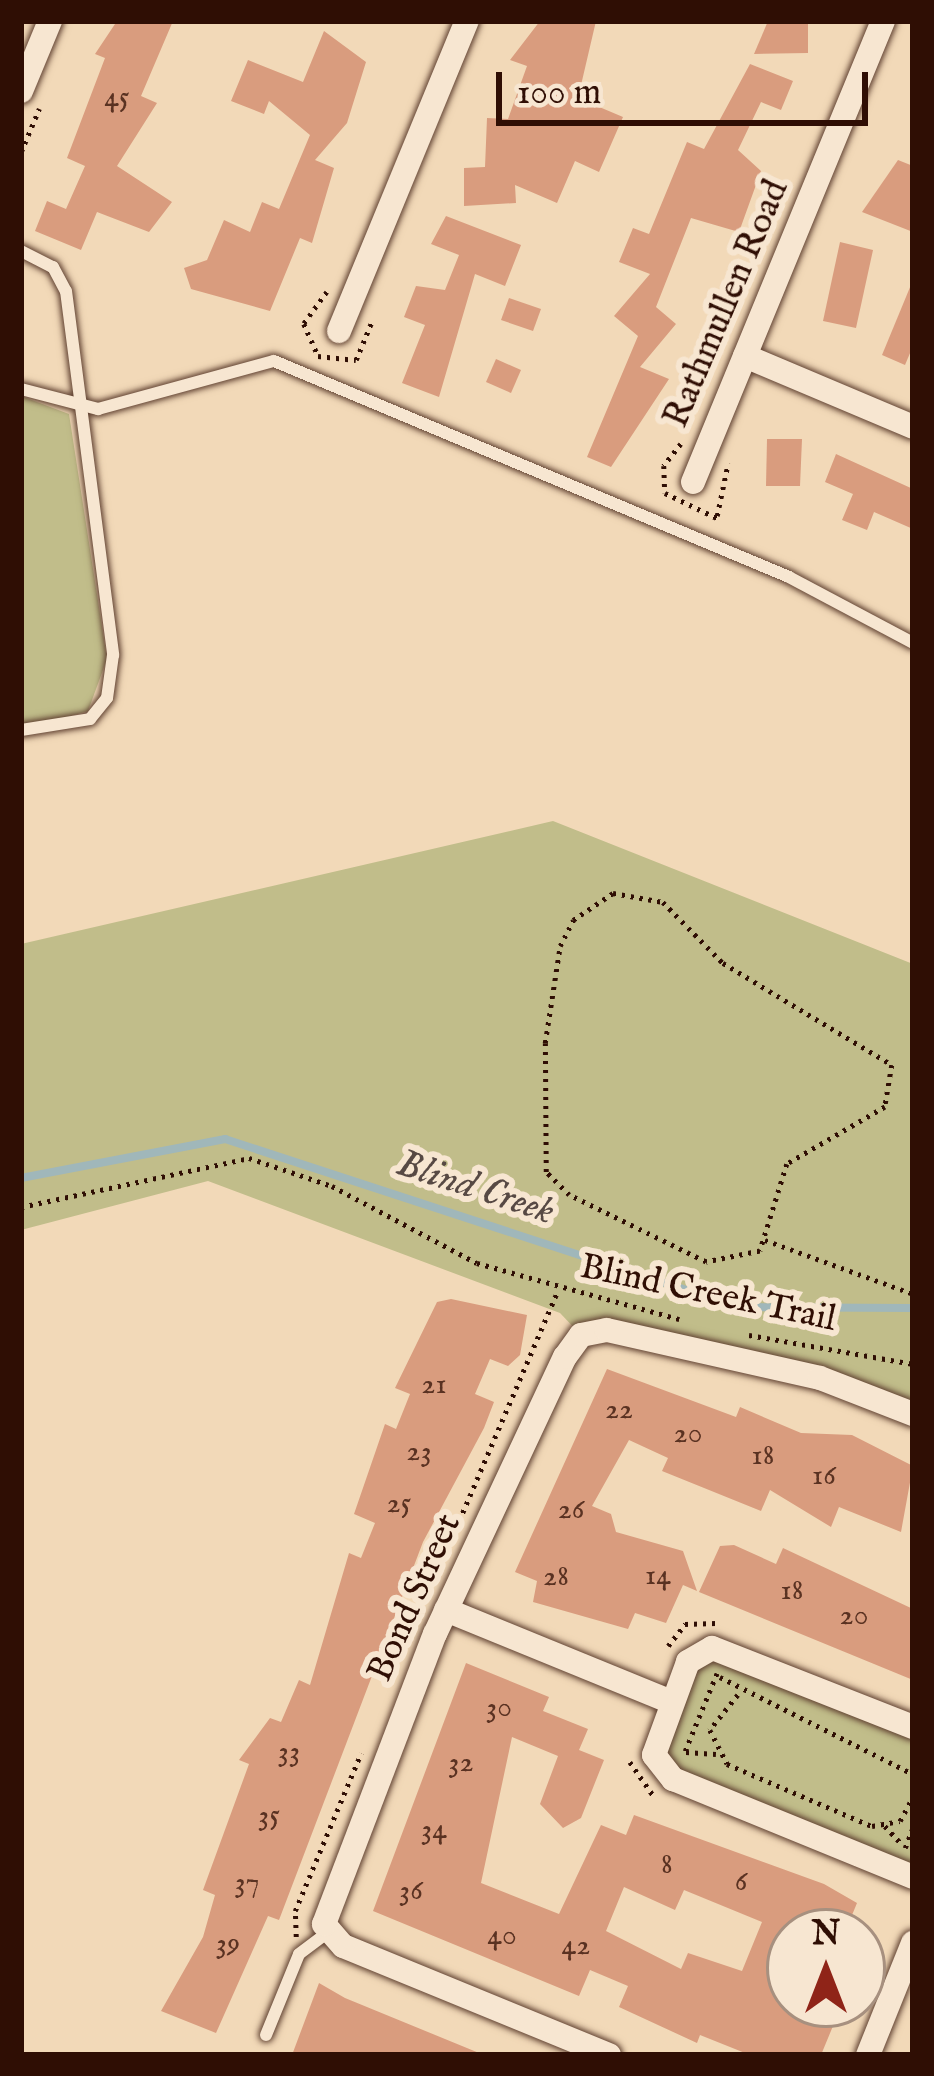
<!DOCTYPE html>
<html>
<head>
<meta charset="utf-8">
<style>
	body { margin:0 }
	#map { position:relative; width:934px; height:2076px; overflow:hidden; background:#f2d9b8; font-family:"IM FELL English",serif }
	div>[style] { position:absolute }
	.green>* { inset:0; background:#c1bd8a }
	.stream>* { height:8px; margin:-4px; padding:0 4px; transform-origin:4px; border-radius:4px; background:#a0b7ba }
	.building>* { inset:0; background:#d99c7e }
	.path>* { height:4.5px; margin-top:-2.25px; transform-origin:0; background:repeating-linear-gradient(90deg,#2f0e04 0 3px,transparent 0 9px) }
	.roads { filter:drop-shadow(0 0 3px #604131) drop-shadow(0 0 3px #604131) }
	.service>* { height:12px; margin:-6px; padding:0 6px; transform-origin:6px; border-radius:6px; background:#f7e6d1 }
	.minor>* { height:24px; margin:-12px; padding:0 12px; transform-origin:12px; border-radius:12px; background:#f7e6d1 }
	span { translate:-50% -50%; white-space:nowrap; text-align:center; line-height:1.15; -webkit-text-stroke:12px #f7e6d1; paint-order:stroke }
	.number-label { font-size:30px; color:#5a3222 }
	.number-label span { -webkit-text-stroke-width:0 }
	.street-label { font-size:36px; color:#2f0e04 }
	.water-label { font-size:39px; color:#574944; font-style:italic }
	.frame { position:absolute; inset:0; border:24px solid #2f0e04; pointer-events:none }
	.north { position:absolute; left:766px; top:1908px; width:120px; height:120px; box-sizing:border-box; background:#f7e6d1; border:3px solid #a7907f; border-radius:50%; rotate:0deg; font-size:33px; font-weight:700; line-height:48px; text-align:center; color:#2f0e04 }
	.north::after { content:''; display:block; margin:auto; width:42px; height:54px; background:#8f2418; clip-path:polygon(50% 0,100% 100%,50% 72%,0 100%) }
	.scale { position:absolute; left:496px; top:72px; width:372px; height:54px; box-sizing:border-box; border:6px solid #2f0e04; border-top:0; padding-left:15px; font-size:36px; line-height:42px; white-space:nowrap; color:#2f0e04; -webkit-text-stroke:9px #f7e6d1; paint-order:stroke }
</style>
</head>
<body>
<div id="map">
	<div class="green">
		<i style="clip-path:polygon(21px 396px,69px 414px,107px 659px,88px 711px,44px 724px,21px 723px)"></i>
		<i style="clip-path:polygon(553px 821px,913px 964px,913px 1414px,840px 1385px,581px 1335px,560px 1313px,208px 1181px,21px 1230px,21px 944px)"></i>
		<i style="clip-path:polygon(699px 1652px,913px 1727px,913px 1877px,673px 1779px,655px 1754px)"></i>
	</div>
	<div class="stream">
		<i style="left:21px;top:1178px;width:208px;rotate:-10.8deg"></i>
		<i style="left:225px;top:1139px;width:540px;rotate:18.13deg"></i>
		<i style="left:738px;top:1307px;width:175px;rotate:0.3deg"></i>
	</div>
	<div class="building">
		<i style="clip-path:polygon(117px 21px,173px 21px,141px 96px,157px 103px,117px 166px,172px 202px,149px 232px,97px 212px,81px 250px,35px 231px,47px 201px,66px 209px,85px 166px,67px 158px,105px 58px,95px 54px)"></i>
		<i style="clip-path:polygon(540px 21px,596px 21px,578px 98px,623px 117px,599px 172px,575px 161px,557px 203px,515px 185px,516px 203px,464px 206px,464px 168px,485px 167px,487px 118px,508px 119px,527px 66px,510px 60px)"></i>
		<i style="clip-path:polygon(768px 21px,808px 21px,808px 53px,754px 54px)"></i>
		<i style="clip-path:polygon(324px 31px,366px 62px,347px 123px,315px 160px,334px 168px,312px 243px,300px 238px,270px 311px,191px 289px,184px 268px,207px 260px,224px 220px,250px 232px,262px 202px,279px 209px,310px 135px,269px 101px,264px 114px,231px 101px,248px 60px,303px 82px)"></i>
		<i style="clip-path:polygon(750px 64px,793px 81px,781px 110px,761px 102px,738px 150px,761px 171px,739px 232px,691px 218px,656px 307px,676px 324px,640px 367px,669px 379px,611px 467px,587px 457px,638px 336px,614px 316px,650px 274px,619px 262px,633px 228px,649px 234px,687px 142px,704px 149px)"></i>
		<i style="clip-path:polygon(898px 160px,913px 166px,913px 232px,862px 212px)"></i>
		<i style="clip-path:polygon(446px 216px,521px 245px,505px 286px,475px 274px,439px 397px,402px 383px,425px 325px,404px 317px,416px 286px,445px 290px,459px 255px,431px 244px)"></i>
		<i style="clip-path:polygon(840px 242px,873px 250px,856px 328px,823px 321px)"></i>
		<i style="clip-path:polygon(913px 280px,913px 346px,905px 365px,882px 355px)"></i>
		<i style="clip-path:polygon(509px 298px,541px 309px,533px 331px,501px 320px)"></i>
		<i style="clip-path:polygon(496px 359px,521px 370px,511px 393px,486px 382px)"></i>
		<i style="clip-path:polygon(767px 439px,802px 439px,800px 486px,766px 486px)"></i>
		<i style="clip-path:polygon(836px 454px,913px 489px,913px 529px,874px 512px,867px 530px,842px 520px,853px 494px,825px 482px)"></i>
		<i style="clip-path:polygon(451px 1299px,527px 1315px,520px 1355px,508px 1366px,490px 1359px,475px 1394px,494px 1402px,484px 1428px,423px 1542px,279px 1920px,268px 1916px,216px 2033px,161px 2011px,203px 1937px,215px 1895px,203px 1890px,249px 1764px,239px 1760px,270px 1718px,281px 1722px,299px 1680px,310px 1685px,349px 1553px,361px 1558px,375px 1523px,354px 1514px,385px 1424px,396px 1429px,410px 1394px,395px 1388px,437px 1302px)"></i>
		<i style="clip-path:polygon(607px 1369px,736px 1417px,740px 1407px,801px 1433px,852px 1435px,913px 1466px,901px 1532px,839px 1507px,831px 1527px,770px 1490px,761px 1511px,662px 1471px,668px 1458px,629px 1440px,592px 1506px,611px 1514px,616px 1532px,683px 1551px,697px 1591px,683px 1585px,666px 1623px,635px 1613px,628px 1629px,533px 1602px,537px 1581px,515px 1572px)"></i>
		<i style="clip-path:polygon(734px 1545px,776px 1564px,783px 1548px,913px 1609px,913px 1680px,699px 1592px,720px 1546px)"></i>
		<i style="clip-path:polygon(evenodd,466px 1663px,549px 1697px,543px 1711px,588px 1729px,579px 1750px,604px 1760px,581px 1818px,563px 1828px,540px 1804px,558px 1756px,512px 1737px,481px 1883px,559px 1914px,601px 1825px,626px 1835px,634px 1815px,824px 1884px,857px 1903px,845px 1932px,790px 1932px,790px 2004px,840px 2009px,821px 2055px,750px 2055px,700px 2035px,697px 2043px,619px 2007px,628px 1986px,590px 1970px,579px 1996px,373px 1911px,466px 1663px,624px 1887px,675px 1910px,684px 1890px,762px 1922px,742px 1971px,688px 1953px,681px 1969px,606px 1931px,624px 1887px)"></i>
		<i style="clip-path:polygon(319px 1983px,345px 1998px,484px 2055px,292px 2055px)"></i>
	</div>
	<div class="path">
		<i style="left:21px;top:152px;width:47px;rotate:-67.3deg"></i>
		<i style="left:327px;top:292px;width:39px;rotate:126deg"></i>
		<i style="left:304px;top:324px;width:35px;rotate:66deg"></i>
		<i style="left:318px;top:356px;width:38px;rotate:6deg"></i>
		<i style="left:356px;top:360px;width:42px;rotate:-67.7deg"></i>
		<i style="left:681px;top:444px;width:28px;rotate:128deg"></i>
		<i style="left:664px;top:466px;width:27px;rotate:88deg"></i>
		<i style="left:665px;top:493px;width:58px;rotate:25.7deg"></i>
		<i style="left:717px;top:516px;width:54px;rotate:-78.3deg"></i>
		<i style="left:613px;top:893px;width:51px;rotate:10.2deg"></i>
		<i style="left:663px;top:902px;width:86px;rotate:45.5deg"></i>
		<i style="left:723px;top:963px;width:197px;rotate:31.1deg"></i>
		<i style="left:892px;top:1065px;width:43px;rotate:99.5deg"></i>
		<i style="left:885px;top:1107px;width:113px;rotate:149.8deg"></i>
		<i style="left:787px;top:1164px;width:91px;rotate:107.2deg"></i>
		<i style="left:760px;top:1251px;width:55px;rotate:168.5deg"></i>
		<i style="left:706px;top:1262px;width:153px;rotate:-153.9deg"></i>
		<i style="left:569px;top:1195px;width:33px;rotate:-135deg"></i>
		<i style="left:546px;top:1172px;width:129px;rotate:-90.4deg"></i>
		<i style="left:545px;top:1043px;width:98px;rotate:-81.2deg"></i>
		<i style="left:560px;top:946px;width:29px;rotate:-63deg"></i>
		<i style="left:573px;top:920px;width:48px;rotate:-34deg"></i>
		<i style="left:21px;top:1207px;width:233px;rotate:-12.1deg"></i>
		<i style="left:249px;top:1158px;width:88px;rotate:18.6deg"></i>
		<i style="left:332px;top:1186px;width:164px;rotate:28deg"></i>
		<i style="left:477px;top:1263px;width:210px;rotate:15.5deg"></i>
		<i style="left:765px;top:1240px;width:158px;rotate:20deg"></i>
		<i style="left:749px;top:1335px;width:167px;rotate:10deg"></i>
		<i style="left:459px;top:1521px;width:251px;rotate:-66.8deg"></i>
		<i style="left:668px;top:1646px;width:28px;rotate:-52deg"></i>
		<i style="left:685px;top:1624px;width:31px;rotate:-2deg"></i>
		<i style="left:720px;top:1677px;width:216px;rotate:26.7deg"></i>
		<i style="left:738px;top:1695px;width:45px;rotate:128.7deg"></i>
		<i style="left:710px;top:1730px;width:38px;rotate:63deg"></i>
		<i style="left:727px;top:1764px;width:158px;rotate:23.2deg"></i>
		<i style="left:872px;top:1826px;width:28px;rotate:-10deg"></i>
		<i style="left:900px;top:1821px;width:27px;rotate:-62deg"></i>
		<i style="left:685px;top:1751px;width:84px;rotate:-67.7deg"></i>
		<i style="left:686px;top:1752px;width:30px;rotate:4deg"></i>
		<i style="left:630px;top:1762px;width:40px;rotate:55.1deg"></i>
		<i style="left:885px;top:1826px;width:25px;rotate:47deg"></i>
		<i style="left:905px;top:1848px;width:22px;rotate:-69deg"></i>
		<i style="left:296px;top:1937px;width:26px;rotate:-92deg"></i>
		<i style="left:295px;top:1911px;width:171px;rotate:-67.3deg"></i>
	</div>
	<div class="roads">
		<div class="service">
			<i style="left:21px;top:251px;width:36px;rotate:27deg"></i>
			<i style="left:53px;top:267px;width:27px;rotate:62deg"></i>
			<i style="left:66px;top:291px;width:367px;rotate:82.6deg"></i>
			<i style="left:113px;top:655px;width:43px;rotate:97.9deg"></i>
			<i style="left:107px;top:698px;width:27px;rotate:129deg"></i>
			<i style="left:90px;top:719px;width:70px;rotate:170.9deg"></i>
			<i style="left:21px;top:389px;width:80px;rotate:14.6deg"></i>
			<i style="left:98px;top:409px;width:182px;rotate:-15.3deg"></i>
			<i style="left:274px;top:361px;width:558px;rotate:22.75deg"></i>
			<i style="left:789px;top:577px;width:140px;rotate:28deg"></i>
			<i style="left:266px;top:2035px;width:87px;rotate:-67.8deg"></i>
			<i style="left:299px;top:1954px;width:35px;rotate:-37deg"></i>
		</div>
		<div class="minor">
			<i style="left:21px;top:91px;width:76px;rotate:-67.5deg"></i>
			<i style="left:339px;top:331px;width:335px;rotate:-67.6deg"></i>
			<i style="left:745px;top:356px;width:182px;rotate:22.9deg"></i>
			<i style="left:693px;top:482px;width:499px;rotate:-67.6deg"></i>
			<i style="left:446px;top:1610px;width:243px;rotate:22.2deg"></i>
			<i style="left:913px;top:1727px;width:216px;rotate:-158.5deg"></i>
			<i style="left:712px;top:1648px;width:28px;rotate:150deg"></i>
			<i style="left:688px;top:1662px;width:99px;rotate:110.1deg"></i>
			<i style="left:654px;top:1755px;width:31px;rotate:52deg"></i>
			<i style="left:673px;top:1779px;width:259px;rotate:22.2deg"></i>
			<i style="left:609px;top:2055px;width:287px;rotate:-157.7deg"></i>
			<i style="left:343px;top:1946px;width:29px;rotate:-131deg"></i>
			<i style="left:324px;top:1924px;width:311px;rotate:-69.1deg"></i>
			<i style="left:435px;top:1634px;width:306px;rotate:-64.9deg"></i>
			<i style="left:565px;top:1357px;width:27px;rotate:-54deg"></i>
			<i style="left:581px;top:1335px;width:26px;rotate:-11deg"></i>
			<i style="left:607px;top:1330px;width:218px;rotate:12.7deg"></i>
			<i style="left:820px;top:1378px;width:100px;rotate:21.2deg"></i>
			<i style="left:868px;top:2055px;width:121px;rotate:-68.1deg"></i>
		</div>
	</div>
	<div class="number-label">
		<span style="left:117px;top:98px">45</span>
		<span style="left:434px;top:1385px">21</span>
		<span style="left:619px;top:1410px">22</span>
		<span style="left:688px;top:1434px">20</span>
		<span style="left:419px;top:1452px">23</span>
		<span style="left:763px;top:1456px">18</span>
		<span style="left:824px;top:1476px">16</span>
		<span style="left:399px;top:1504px">25</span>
		<span style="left:571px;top:1510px">26</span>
		<span style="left:658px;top:1576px">14</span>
		<span style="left:556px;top:1577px">28</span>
		<span style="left:792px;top:1591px">18</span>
		<span style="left:854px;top:1616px">20</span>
		<span style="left:499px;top:1708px">30</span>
		<span style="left:289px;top:1752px">33</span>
		<span style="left:461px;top:1763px">32</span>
		<span style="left:269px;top:1816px">35</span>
		<span style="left:434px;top:1830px">34</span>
		<span style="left:667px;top:1865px">8</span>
		<span style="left:741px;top:1882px">6</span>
		<span style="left:247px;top:1883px">37</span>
		<span style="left:411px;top:1891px">36</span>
		<span style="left:502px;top:1936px">40</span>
		<span style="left:228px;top:1944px">39</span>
		<span style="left:576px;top:1946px">42</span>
	</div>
	<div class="street-label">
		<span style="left:727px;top:304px;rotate:-67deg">Rathmullen Road</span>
		<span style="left:708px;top:1294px;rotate:12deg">Blind Creek Trail</span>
		<span style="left:415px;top:1598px;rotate:-66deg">Bond Street</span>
	</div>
	<div class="water-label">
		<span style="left:475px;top:1189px;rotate:18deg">Blind Creek</span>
	</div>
	<div class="frame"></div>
	<div class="north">N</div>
	<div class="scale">100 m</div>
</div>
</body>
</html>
